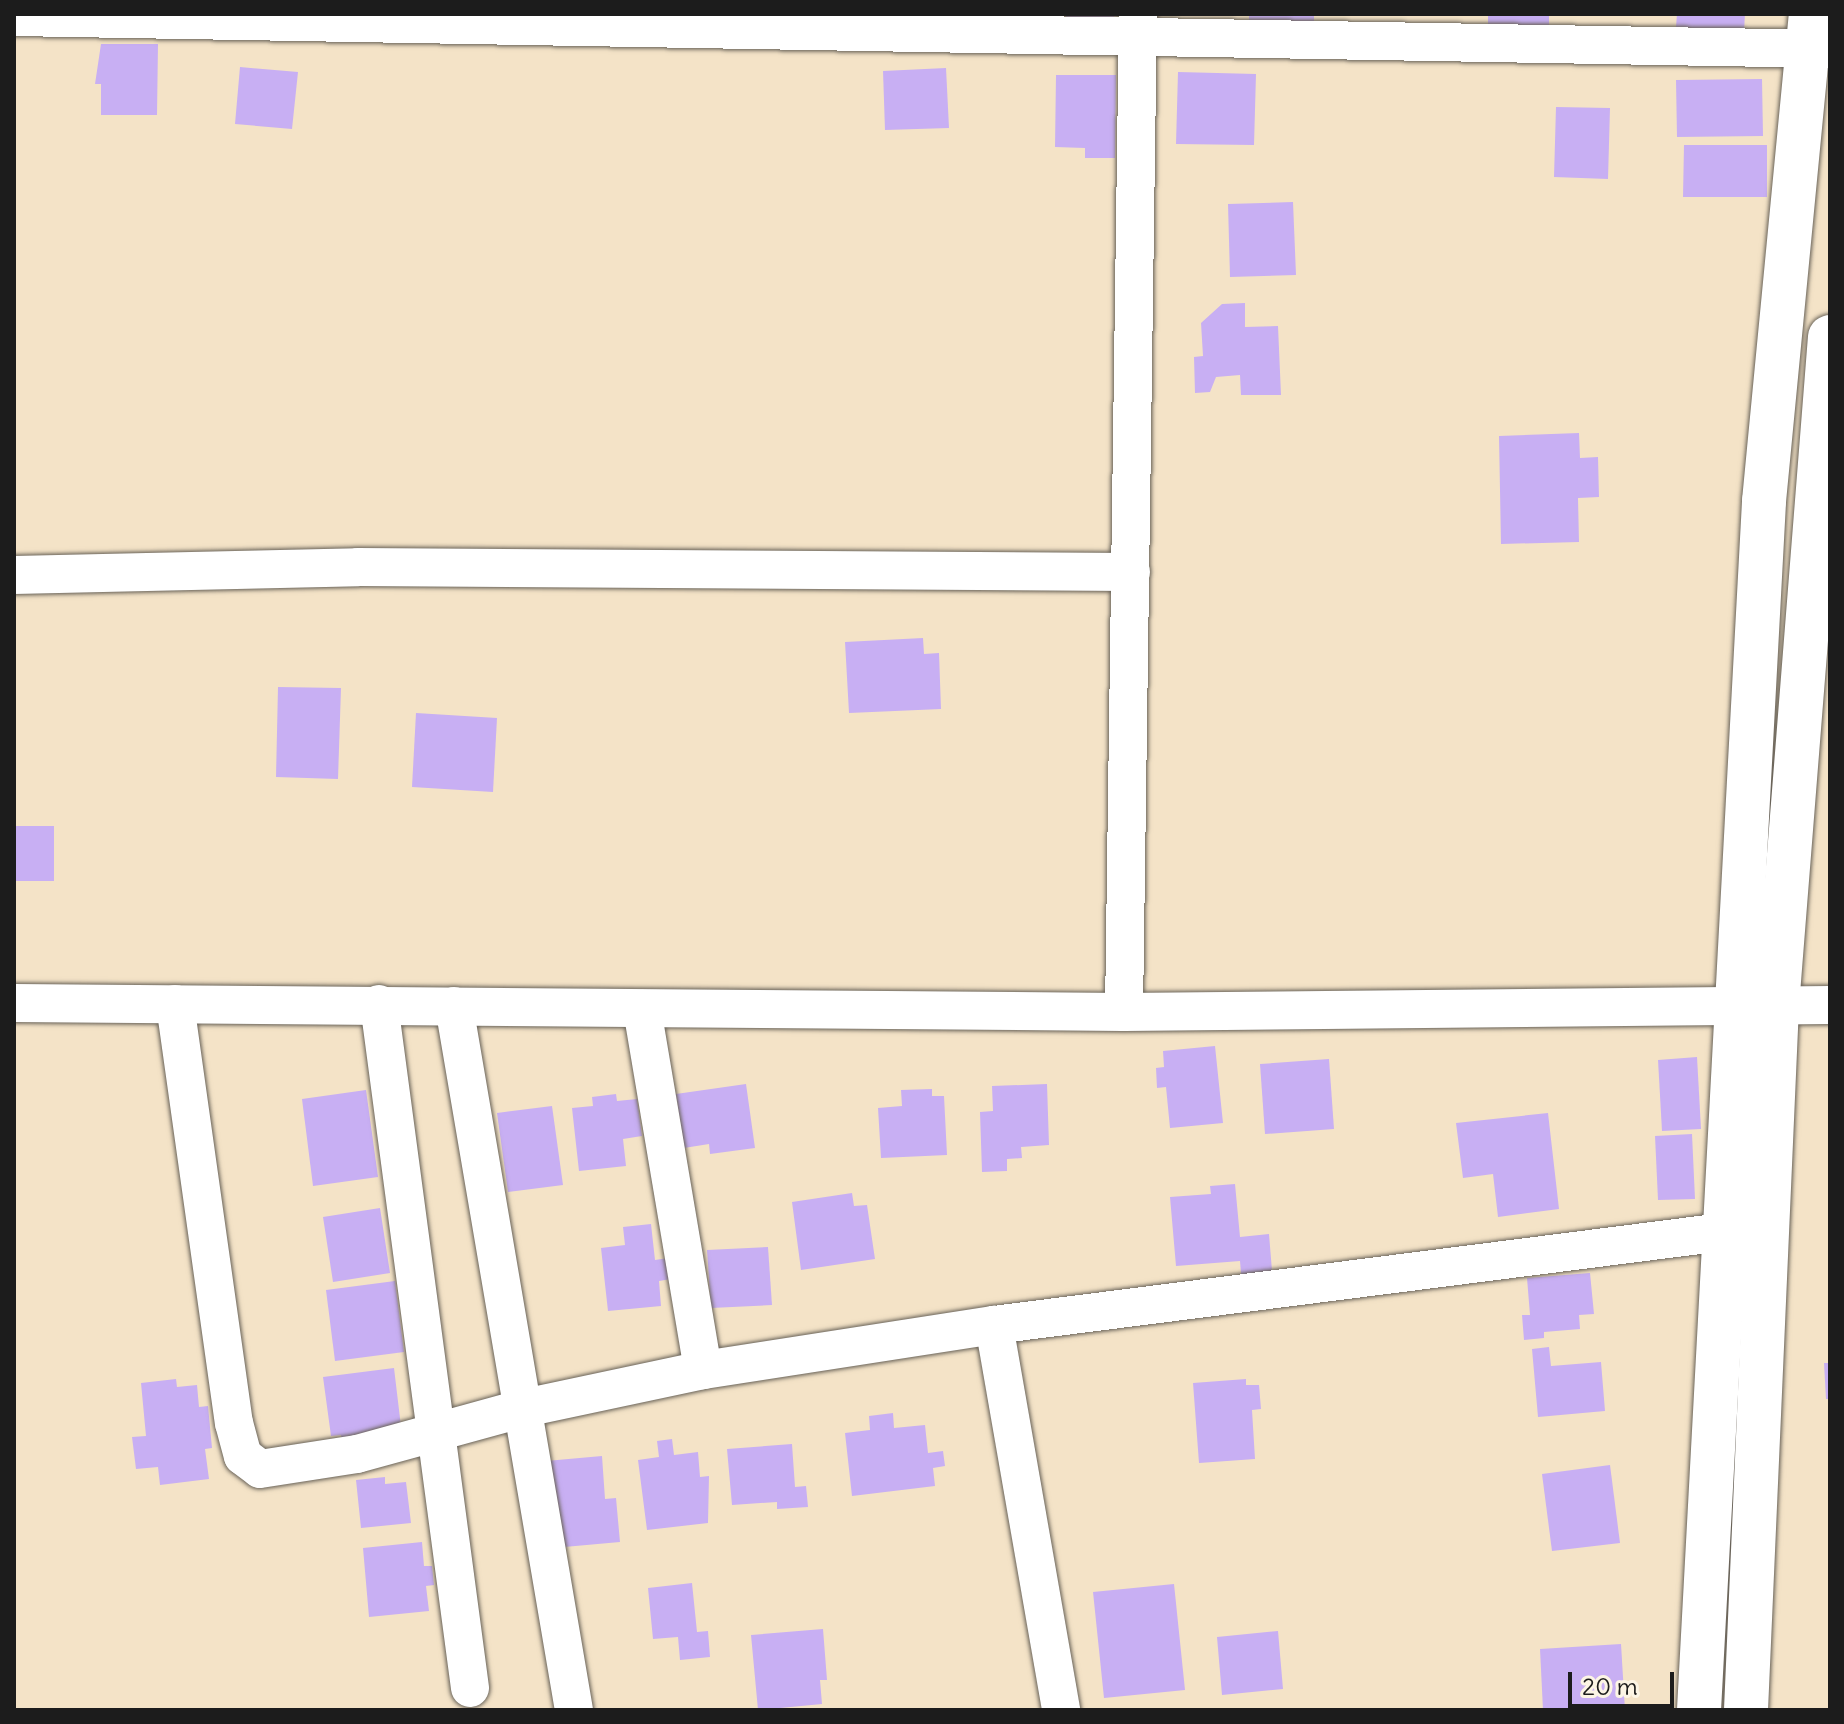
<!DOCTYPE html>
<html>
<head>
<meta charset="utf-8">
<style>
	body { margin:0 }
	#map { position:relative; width:1844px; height:1724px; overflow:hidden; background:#f4e3c7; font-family:Delius,sans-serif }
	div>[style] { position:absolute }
	.building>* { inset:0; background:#c8aff3 }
	.roads { filter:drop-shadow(0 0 2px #686258) drop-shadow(0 0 2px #686258) }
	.street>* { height:38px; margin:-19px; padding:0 19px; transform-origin:19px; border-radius:19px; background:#fff }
	.secondary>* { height:44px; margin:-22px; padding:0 22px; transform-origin:22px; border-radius:22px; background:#fff }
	span { translate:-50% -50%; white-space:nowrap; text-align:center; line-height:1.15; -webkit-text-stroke:8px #fcf5e5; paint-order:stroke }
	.frame { position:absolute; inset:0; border:16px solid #1c1c1c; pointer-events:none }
	.scale { position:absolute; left:1568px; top:1672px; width:106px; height:36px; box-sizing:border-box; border:4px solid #1c1c1c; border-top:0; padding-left:10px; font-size:24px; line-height:28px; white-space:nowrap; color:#1c1c1c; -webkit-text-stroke:6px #fcf5e5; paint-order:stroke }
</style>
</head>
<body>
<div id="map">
	<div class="building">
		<i style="clip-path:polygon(1066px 14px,1115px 14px,1114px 18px,1066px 17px)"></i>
		<i style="clip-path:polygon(1249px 14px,1314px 14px,1314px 26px,1249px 25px)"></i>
		<i style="clip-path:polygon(1488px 14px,1549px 14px,1549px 28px,1488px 27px)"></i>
		<i style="clip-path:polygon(1677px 14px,1745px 14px,1744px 31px,1676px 27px)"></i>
		<i style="clip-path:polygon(101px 44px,158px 44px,157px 115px,101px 115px,101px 84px,95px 84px)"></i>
		<i style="clip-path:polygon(240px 67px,298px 72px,292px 129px,235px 124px)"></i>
		<i style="clip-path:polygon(946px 68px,949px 128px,885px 130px,883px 71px)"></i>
		<i style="clip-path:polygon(1178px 72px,1256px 74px,1254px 145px,1176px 144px)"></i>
		<i style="clip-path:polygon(1056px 75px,1116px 75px,1115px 158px,1085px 158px,1085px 148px,1055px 147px)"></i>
		<i style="clip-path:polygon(1762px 79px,1763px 136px,1677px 137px,1676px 80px)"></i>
		<i style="clip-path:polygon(1556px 107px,1610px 108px,1608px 179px,1554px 177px)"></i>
		<i style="clip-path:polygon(1684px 145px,1767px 145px,1767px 197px,1683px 197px)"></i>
		<i style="clip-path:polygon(1293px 202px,1296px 275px,1230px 277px,1228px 204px)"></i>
		<i style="clip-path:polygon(1245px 303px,1245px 327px,1278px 326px,1281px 395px,1241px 395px,1240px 375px,1216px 377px,1210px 392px,1195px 393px,1194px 357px,1203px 356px,1201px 323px,1222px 304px)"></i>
		<i style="clip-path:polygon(1579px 433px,1580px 458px,1598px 457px,1599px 497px,1578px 498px,1579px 542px,1501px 544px,1499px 436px)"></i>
		<i style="clip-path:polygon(923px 638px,924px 654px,939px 653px,941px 709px,849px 713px,845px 642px)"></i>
		<i style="clip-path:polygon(278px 687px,341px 688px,338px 779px,276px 777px)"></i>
		<i style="clip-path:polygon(416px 713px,497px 718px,493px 792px,412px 787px)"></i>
		<i style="clip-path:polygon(14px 826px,54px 826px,54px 881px,14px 881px)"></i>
		<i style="clip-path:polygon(1215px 1046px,1223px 1123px,1170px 1128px,1166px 1087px,1157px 1088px,1156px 1068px,1164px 1067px,1163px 1051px)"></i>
		<i style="clip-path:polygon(1697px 1057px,1701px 1129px,1662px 1131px,1658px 1060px)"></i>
		<i style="clip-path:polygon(1329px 1059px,1334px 1129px,1265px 1134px,1260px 1064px)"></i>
		<i style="clip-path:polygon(746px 1084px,755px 1148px,710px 1154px,709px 1144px,684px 1148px,676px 1094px)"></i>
		<i style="clip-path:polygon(1047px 1084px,1049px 1145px,1021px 1147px,1022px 1158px,1007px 1159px,1007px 1171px,982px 1172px,980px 1112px,993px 1111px,992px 1086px)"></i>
		<i style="clip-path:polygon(932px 1089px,932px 1096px,944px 1096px,947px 1155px,881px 1158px,878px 1108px,902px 1106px,901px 1090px)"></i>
		<i style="clip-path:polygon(366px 1090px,378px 1177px,313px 1186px,302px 1099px)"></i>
		<i style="clip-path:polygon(616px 1094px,617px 1101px,637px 1099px,642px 1136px,623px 1139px,626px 1166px,579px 1171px,572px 1108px,593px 1106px,592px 1097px)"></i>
		<i style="clip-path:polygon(552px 1106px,563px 1185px,508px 1192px,497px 1113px)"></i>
		<i style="clip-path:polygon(1548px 1113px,1559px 1209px,1498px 1217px,1493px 1174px,1463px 1178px,1456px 1123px)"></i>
		<i style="clip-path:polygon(1692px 1134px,1695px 1199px,1658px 1200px,1655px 1136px)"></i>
		<i style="clip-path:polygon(1235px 1184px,1240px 1237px,1269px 1234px,1273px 1283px,1242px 1285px,1240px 1261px,1176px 1266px,1170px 1197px,1211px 1194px,1210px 1186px)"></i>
		<i style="clip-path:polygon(852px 1193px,854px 1206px,867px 1205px,875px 1259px,801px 1270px,792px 1202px)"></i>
		<i style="clip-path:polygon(380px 1208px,390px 1273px,333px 1282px,323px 1217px)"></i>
		<i style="clip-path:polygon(651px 1224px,655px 1260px,668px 1258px,671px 1279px,659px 1281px,661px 1306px,608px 1311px,601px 1248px,625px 1245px,623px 1227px)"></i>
		<i style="clip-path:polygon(768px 1247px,772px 1305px,711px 1308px,707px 1250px)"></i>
		<i style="clip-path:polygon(1590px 1273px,1594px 1314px,1579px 1315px,1580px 1329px,1544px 1332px,1544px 1338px,1524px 1340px,1522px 1315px,1530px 1315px,1527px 1278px)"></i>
		<i style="clip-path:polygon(395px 1281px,404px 1352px,335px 1361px,326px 1290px)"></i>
		<i style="clip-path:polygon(1549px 1347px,1551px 1366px,1601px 1362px,1605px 1411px,1538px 1417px,1532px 1349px)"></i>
		<i style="clip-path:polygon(1824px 1363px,1830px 1363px,1830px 1399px,1826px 1399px)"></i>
		<i style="clip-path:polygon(394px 1368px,402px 1435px,343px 1450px,341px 1435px,331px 1436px,323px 1377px)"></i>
		<i style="clip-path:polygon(176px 1379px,177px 1387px,197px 1385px,199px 1407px,208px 1406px,212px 1448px,205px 1449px,209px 1479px,160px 1485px,158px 1467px,136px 1469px,132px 1437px,146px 1436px,141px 1383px)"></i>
		<i style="clip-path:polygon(1246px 1379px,1246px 1385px,1259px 1385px,1261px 1409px,1252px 1410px,1255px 1459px,1199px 1463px,1193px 1383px)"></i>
		<i style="clip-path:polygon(893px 1413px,894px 1428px,925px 1425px,928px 1453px,943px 1451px,945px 1466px,933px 1468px,935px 1486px,852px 1496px,845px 1433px,870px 1430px,869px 1416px)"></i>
		<i style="clip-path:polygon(672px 1439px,674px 1455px,698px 1452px,700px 1477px,709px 1476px,708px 1523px,647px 1530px,638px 1460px,659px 1457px,657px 1441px)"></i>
		<i style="clip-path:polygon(792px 1444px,795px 1487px,806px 1486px,808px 1507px,777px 1509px,777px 1502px,732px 1505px,727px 1449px)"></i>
		<i style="clip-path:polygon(602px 1456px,605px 1499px,616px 1498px,620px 1542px,553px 1548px,546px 1461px)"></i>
		<i style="clip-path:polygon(1610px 1465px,1620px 1543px,1552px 1551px,1542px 1474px)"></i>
		<i style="clip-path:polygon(385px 1477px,385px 1484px,406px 1482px,411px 1523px,361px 1528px,356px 1480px)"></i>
		<i style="clip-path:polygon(422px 1542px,424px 1566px,432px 1566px,434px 1585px,426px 1586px,429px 1611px,369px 1617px,363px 1548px)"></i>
		<i style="clip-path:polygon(692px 1583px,697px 1632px,708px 1631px,710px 1657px,680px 1660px,678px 1637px,653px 1639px,648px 1588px)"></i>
		<i style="clip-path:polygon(1174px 1584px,1185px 1690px,1104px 1698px,1093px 1592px)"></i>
		<i style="clip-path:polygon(823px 1629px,827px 1680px,820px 1680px,822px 1704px,758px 1710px,751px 1635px)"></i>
		<i style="clip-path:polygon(1278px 1631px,1283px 1689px,1222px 1695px,1217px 1637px)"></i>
		<i style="clip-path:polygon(1621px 1644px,1625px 1710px,1543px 1710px,1540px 1649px)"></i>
	</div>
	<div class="roads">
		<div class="street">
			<i style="left:14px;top:17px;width:1816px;rotate:1.01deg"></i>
			<i style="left:14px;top:575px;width:344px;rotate:-1.3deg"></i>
			<i style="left:358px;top:567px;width:773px;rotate:0.37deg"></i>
			<i style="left:14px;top:1003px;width:1110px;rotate:0.46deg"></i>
			<i style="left:1124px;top:1012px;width:706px;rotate:-0.57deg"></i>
			<i style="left:175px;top:1004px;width:423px;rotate:82deg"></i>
			<i style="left:234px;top:1423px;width:34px;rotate:75deg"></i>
			<i style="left:243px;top:1456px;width:21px;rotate:37deg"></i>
			<i style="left:260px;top:1469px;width:98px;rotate:-8.8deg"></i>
			<i style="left:357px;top:1454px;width:169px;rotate:-15.4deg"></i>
			<i style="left:520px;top:1409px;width:187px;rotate:-12deg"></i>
			<i style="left:703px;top:1370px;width:294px;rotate:-8.8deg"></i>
			<i style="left:994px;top:1325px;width:735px;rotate:-7.27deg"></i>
			<i style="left:379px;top:1004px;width:690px;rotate:82.42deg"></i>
			<i style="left:454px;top:1006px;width:714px;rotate:80.33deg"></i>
			<i style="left:642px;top:1009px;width:366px;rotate:80.4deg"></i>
			<i style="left:1124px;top:1012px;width:997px;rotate:-89.2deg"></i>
			<i style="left:994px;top:1325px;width:391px;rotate:80.1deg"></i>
		</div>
		<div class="secondary">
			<i style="left:1699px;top:1710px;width:1211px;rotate:-86.92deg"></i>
			<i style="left:1764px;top:501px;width:489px;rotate:-84.5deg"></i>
			<i style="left:1746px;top:1710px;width:705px;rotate:-87.48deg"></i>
			<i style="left:1777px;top:1006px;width:671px;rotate:-85.47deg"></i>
		</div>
	</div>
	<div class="frame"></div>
	<div class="scale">20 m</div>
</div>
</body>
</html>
